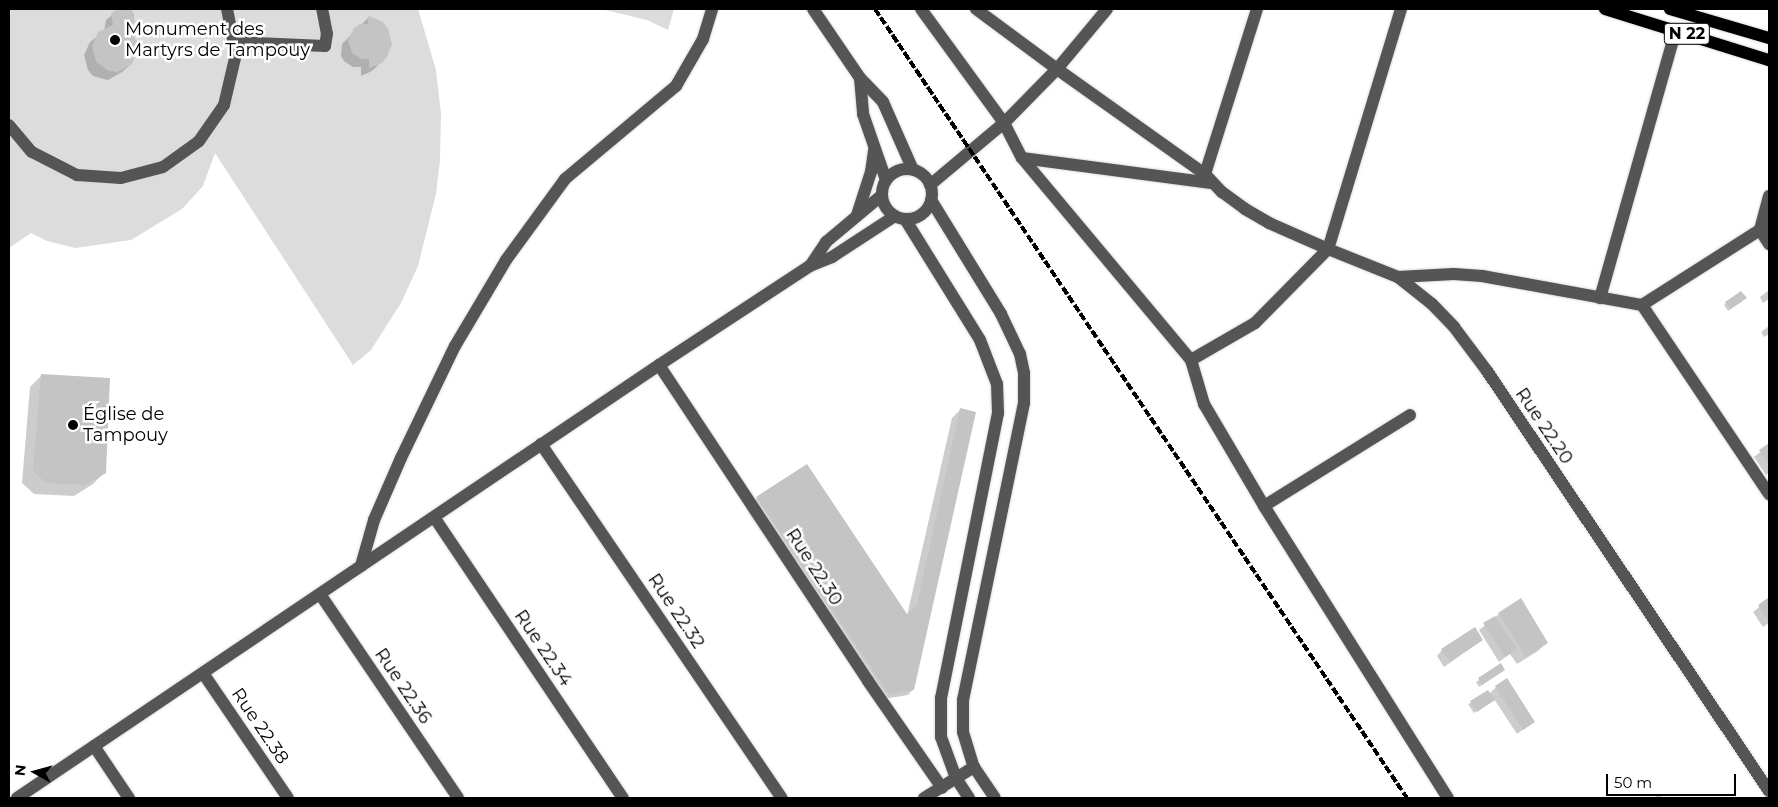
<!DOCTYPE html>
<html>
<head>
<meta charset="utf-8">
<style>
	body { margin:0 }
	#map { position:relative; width:1778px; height:807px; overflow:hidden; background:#fff; font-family:Montserrat,sans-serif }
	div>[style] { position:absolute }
	.green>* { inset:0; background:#dcdcdc }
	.shadow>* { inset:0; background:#0003 }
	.building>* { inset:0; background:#c4c4c4 }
	.roads { filter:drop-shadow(0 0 1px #dbdbdb) drop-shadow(0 0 1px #dbdbdb) }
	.minor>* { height:12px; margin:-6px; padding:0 6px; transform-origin:6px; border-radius:6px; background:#555 }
	.minor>.ring { margin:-6px; padding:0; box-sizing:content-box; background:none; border:12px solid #555; border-radius:50% }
	.major>* { height:12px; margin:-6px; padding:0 6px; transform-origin:6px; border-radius:6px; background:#000 }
	.rail>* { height:4px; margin-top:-2px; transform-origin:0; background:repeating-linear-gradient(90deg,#000 0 8px,transparent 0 10.5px) }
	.dots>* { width:14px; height:14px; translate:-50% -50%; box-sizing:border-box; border:2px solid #fff; border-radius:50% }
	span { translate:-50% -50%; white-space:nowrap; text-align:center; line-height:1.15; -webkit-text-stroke:5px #fff; paint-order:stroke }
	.shield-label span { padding:1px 4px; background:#fff; border:1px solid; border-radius:4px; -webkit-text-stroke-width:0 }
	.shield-label { font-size:16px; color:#000; font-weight:700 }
	.poi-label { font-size:18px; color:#000 }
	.left { translate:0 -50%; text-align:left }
	.street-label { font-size:18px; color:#000 }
	.frame { position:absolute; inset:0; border:10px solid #000; pointer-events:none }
	.north { position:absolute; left:10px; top:747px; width:50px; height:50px; -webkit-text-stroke:4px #fff; paint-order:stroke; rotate:277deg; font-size:14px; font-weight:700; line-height:20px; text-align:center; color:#000 }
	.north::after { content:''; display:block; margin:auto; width:18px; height:22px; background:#000; clip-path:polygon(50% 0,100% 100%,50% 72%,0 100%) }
	.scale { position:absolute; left:1606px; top:774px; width:130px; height:22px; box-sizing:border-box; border:2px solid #000; border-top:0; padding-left:6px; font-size:15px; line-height:18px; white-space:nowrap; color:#000; -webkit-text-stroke:4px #fff; paint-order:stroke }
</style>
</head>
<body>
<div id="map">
	<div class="green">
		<i style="clip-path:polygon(9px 9px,418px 9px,436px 70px,441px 114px,440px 160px,436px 194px,418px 266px,401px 303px,371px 350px,353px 365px,215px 153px,203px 186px,182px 209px,131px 240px,75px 248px,47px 241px,31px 233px,9px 248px)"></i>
		<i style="clip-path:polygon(601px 9px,674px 9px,668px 30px,647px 20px)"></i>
	</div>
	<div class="shadow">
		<i style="clip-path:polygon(120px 9px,131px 10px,134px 15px,131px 26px,127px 30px,131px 64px,122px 72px,108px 80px,93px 76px,88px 70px,84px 55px,90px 42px,104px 31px,106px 20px)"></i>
		<i style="clip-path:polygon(369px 17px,376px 19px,387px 30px,386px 57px,372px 71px,361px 76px,361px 67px,353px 67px,344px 61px,341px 56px,342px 44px)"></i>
		<i style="clip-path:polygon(1769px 290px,1769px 299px,1763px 303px,1760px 297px)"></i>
		<i style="clip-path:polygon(1743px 301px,1728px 311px,1724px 305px,1726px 303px)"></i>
		<i style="clip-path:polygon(1769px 326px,1769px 334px,1764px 337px,1761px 332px)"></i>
		<i style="clip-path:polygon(41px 376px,105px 472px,93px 484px,74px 496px,34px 494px,22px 483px,30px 387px)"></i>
		<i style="clip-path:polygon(961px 409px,913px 689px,908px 695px,883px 699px,857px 674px,746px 509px,757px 498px,907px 616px,952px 418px)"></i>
		<i style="clip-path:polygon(1769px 445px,1769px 473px,1766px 475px,1754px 457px)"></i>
		<i style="clip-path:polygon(1769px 599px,1769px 623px,1763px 627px,1753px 612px)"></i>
		<i style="clip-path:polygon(1499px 614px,1546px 643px,1538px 651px,1517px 664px,1510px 654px,1499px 662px,1479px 630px)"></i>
		<i style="clip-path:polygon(1482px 640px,1444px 667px,1437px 656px,1442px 650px)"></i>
		<i style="clip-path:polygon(1500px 665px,1501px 672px,1479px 687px,1476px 682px)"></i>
		<i style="clip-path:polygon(1496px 687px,1533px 722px,1517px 734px,1494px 699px,1474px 713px,1468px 704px,1489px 694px)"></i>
		<i style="clip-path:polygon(1660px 794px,1662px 798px,1654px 798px)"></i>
	</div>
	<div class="building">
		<i style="clip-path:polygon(116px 9px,132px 10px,135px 22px,128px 29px,137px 41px,138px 49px,132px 64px,117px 72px,109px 71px,96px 62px,92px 46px,98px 32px,113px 25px,111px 14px)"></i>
		<i style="clip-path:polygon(368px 16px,383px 22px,388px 29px,392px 44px,387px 57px,382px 63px,369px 68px,369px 59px,362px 59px,352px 53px,348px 41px,354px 28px,360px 24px,368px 24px)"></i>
		<i style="clip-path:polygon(1741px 291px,1747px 298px,1730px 309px,1725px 302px)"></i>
		<i style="clip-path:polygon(41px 374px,110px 378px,106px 473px,86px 485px,46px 483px,33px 471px)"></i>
		<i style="clip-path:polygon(960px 408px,976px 412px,914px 690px,889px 694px,756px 497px,807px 464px,907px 614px,917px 605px)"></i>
		<i style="clip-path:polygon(1769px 443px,1769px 466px,1759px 450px)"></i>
		<i style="clip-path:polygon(1769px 597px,1769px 622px,1758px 605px)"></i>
		<i style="clip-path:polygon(1521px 598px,1548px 643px,1526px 657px,1498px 613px)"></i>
		<i style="clip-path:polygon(1495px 616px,1517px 649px,1505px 657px,1483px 623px)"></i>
		<i style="clip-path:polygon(1475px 627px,1483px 640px,1450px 662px,1441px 649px)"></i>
		<i style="clip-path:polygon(1501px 663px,1505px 670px,1482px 685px,1478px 678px)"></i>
		<i style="clip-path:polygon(1507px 678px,1535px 722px,1523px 730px,1495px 686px)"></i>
		<i style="clip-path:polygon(1488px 690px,1495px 700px,1477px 712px,1470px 701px)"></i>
	</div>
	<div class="roads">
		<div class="minor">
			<i style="left:813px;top:9px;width:83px;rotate:55.7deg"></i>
			<i style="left:860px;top:78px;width:33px;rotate:46deg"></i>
			<i style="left:883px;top:102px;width:74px;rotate:66.2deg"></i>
			<i style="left:921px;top:9px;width:141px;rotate:53.9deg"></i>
			<i style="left:1004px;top:123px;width:76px;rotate:-45.5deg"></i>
			<i style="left:1057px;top:69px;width:78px;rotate:-50.2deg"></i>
			<i style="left:976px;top:9px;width:101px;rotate:36.5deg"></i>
			<i style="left:1057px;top:69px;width:181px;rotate:35.4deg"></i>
			<i style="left:1205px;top:174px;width:25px;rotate:47deg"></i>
			<i style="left:1222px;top:192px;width:29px;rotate:36deg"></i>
			<i style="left:1245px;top:209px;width:28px;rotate:30deg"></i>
			<i style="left:1269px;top:223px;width:64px;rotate:23.8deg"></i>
			<i style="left:1328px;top:249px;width:75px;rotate:21.8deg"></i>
			<i style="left:1398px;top:277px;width:43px;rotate:38.5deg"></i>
			<i style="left:1432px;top:304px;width:32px;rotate:46deg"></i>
			<i style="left:1454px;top:327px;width:55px;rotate:53.1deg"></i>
			<i style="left:1487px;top:371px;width:506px;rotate:56.12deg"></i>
			<i style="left:1401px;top:9px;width:251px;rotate:106.9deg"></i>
			<i style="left:1328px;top:249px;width:104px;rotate:134.6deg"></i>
			<i style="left:1255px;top:323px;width:74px;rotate:150deg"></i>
			<i style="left:1191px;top:360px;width:46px;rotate:73.5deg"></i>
			<i style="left:1204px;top:404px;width:118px;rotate:59.5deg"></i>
			<i style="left:1264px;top:506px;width:345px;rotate:57.8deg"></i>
			<i style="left:233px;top:42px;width:92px;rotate:2.5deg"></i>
			<i style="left:325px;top:46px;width:12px;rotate:-81deg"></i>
			<i style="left:327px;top:34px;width:25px;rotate:-101deg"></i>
			<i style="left:860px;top:78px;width:36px;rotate:85deg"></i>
			<i style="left:863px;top:114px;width:70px;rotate:70.8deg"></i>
			<i style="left:9px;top:125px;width:35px;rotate:50deg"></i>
			<i style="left:32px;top:152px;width:51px;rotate:27.1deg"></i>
			<i style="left:77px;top:175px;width:44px;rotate:3.9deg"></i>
			<i style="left:121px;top:178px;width:43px;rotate:-14.7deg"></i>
			<i style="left:163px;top:167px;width:44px;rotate:-35.8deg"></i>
			<i style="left:199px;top:141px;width:44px;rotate:-55.2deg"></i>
			<i style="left:224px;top:105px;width:52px;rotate:-76.8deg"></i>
			<i style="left:236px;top:54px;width:46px;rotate:-101.3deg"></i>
			<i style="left:1022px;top:158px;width:263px;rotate:50.1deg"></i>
			<i class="ring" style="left:882px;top:169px;width:38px;height:38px"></i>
			<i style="left:1205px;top:174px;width:173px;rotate:-72.5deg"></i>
			<i style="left:930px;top:185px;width:97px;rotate:-40deg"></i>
			<i style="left:1004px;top:123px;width:39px;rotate:63deg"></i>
			<i style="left:1022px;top:158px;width:191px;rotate:7.5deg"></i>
			<i style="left:1769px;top:196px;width:35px;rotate:105deg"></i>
			<i style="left:1760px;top:230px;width:17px;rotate:57deg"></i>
			<i style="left:931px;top:200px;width:134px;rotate:58.4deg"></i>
			<i style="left:1001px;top:314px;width:44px;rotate:64.6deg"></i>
			<i style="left:1020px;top:354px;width:19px;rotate:78deg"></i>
			<i style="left:1024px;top:373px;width:30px;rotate:90deg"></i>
			<i style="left:1024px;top:403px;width:303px;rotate:101.6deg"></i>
			<i style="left:963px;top:700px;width:32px;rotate:90deg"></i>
			<i style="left:963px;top:732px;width:37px;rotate:73deg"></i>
			<i style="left:974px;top:767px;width:37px;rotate:56deg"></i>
			<i style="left:857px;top:215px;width:45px;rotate:-72deg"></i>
			<i style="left:871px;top:172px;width:22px;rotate:-82deg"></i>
			<i style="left:905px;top:219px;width:142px;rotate:58.2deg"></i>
			<i style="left:980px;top:340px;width:47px;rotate:68.9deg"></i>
			<i style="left:997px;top:384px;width:29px;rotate:88deg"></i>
			<i style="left:998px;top:413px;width:291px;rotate:101.3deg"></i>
			<i style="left:941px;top:698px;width:39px;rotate:90deg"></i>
			<i style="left:941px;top:737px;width:44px;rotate:69.9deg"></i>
			<i style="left:956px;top:778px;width:24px;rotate:57deg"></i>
			<i style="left:810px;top:266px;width:29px;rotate:-56deg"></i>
			<i style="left:826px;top:242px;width:73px;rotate:-40deg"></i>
			<i style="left:1398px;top:277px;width:56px;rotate:-3.1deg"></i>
			<i style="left:1454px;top:274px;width:28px;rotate:4deg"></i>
			<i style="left:1482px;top:276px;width:163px;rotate:10.3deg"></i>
			<i style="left:1642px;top:305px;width:151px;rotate:-32.5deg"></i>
			<i style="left:1600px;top:298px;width:279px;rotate:-74.2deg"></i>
			<i style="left:1642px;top:305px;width:228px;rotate:56.1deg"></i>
			<i style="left:659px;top:365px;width:379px;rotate:56.5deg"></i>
			<i style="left:868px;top:681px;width:130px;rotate:55.3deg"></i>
			<i style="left:541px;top:444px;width:428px;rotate:55.8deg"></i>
			<i style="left:1264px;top:506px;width:172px;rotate:-31.9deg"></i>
			<i style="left:434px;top:517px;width:339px;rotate:56.1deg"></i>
			<i style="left:361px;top:566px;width:48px;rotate:-74.2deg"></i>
			<i style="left:374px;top:520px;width:68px;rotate:-66.5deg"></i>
			<i style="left:401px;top:458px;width:124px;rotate:-64.3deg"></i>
			<i style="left:455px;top:346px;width:100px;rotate:-59.3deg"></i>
			<i style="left:506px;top:260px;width:100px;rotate:-53.9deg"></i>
			<i style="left:565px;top:179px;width:145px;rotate:-40deg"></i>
			<i style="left:676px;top:86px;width:54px;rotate:-60.1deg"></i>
			<i style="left:703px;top:39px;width:31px;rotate:-73deg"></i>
			<i style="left:320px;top:594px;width:246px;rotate:55.9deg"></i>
			<i style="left:203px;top:673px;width:151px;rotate:55.8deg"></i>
			<i style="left:94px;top:746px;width:63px;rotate:56.1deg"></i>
			<i style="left:17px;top:798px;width:774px;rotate:-34deg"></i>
			<i style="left:659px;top:365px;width:181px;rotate:-33.3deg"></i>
			<i style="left:810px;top:266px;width:24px;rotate:-22deg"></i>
			<i style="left:832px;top:257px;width:75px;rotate:-33.1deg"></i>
			<i style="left:924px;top:798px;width:59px;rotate:-31.8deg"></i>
		</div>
		<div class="major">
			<i style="left:1605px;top:9px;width:172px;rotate:17.3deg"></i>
			<i style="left:1670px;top:9px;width:103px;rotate:16.3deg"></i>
		</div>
	</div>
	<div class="rail">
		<i style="left:875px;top:9px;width:952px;rotate:56.01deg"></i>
	</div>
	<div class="dots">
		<i style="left:115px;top:40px;background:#000"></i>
		<i style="left:73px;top:425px;background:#000"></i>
	</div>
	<div class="shield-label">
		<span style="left:1687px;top:34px">N 22</span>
	</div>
	<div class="poi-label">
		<span class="left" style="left:125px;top:40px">Monument des<br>Martyrs de Tampouy</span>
		<span class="left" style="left:83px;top:425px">Église de<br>Tampouy</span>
	</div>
	<div class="street-label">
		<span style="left:1544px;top:426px;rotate:56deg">Rue 22.20</span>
		<span style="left:814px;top:567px;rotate:57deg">Rue 22.30</span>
		<span style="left:676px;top:611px;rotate:56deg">Rue 22.32</span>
		<span style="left:543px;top:648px;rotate:56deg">Rue 22.34</span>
		<span style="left:403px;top:686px;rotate:56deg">Rue 22.36</span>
		<span style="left:260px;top:726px;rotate:56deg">Rue 22.38</span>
	</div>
	<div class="frame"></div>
	<div class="north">N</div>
	<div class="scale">50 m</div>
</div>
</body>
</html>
